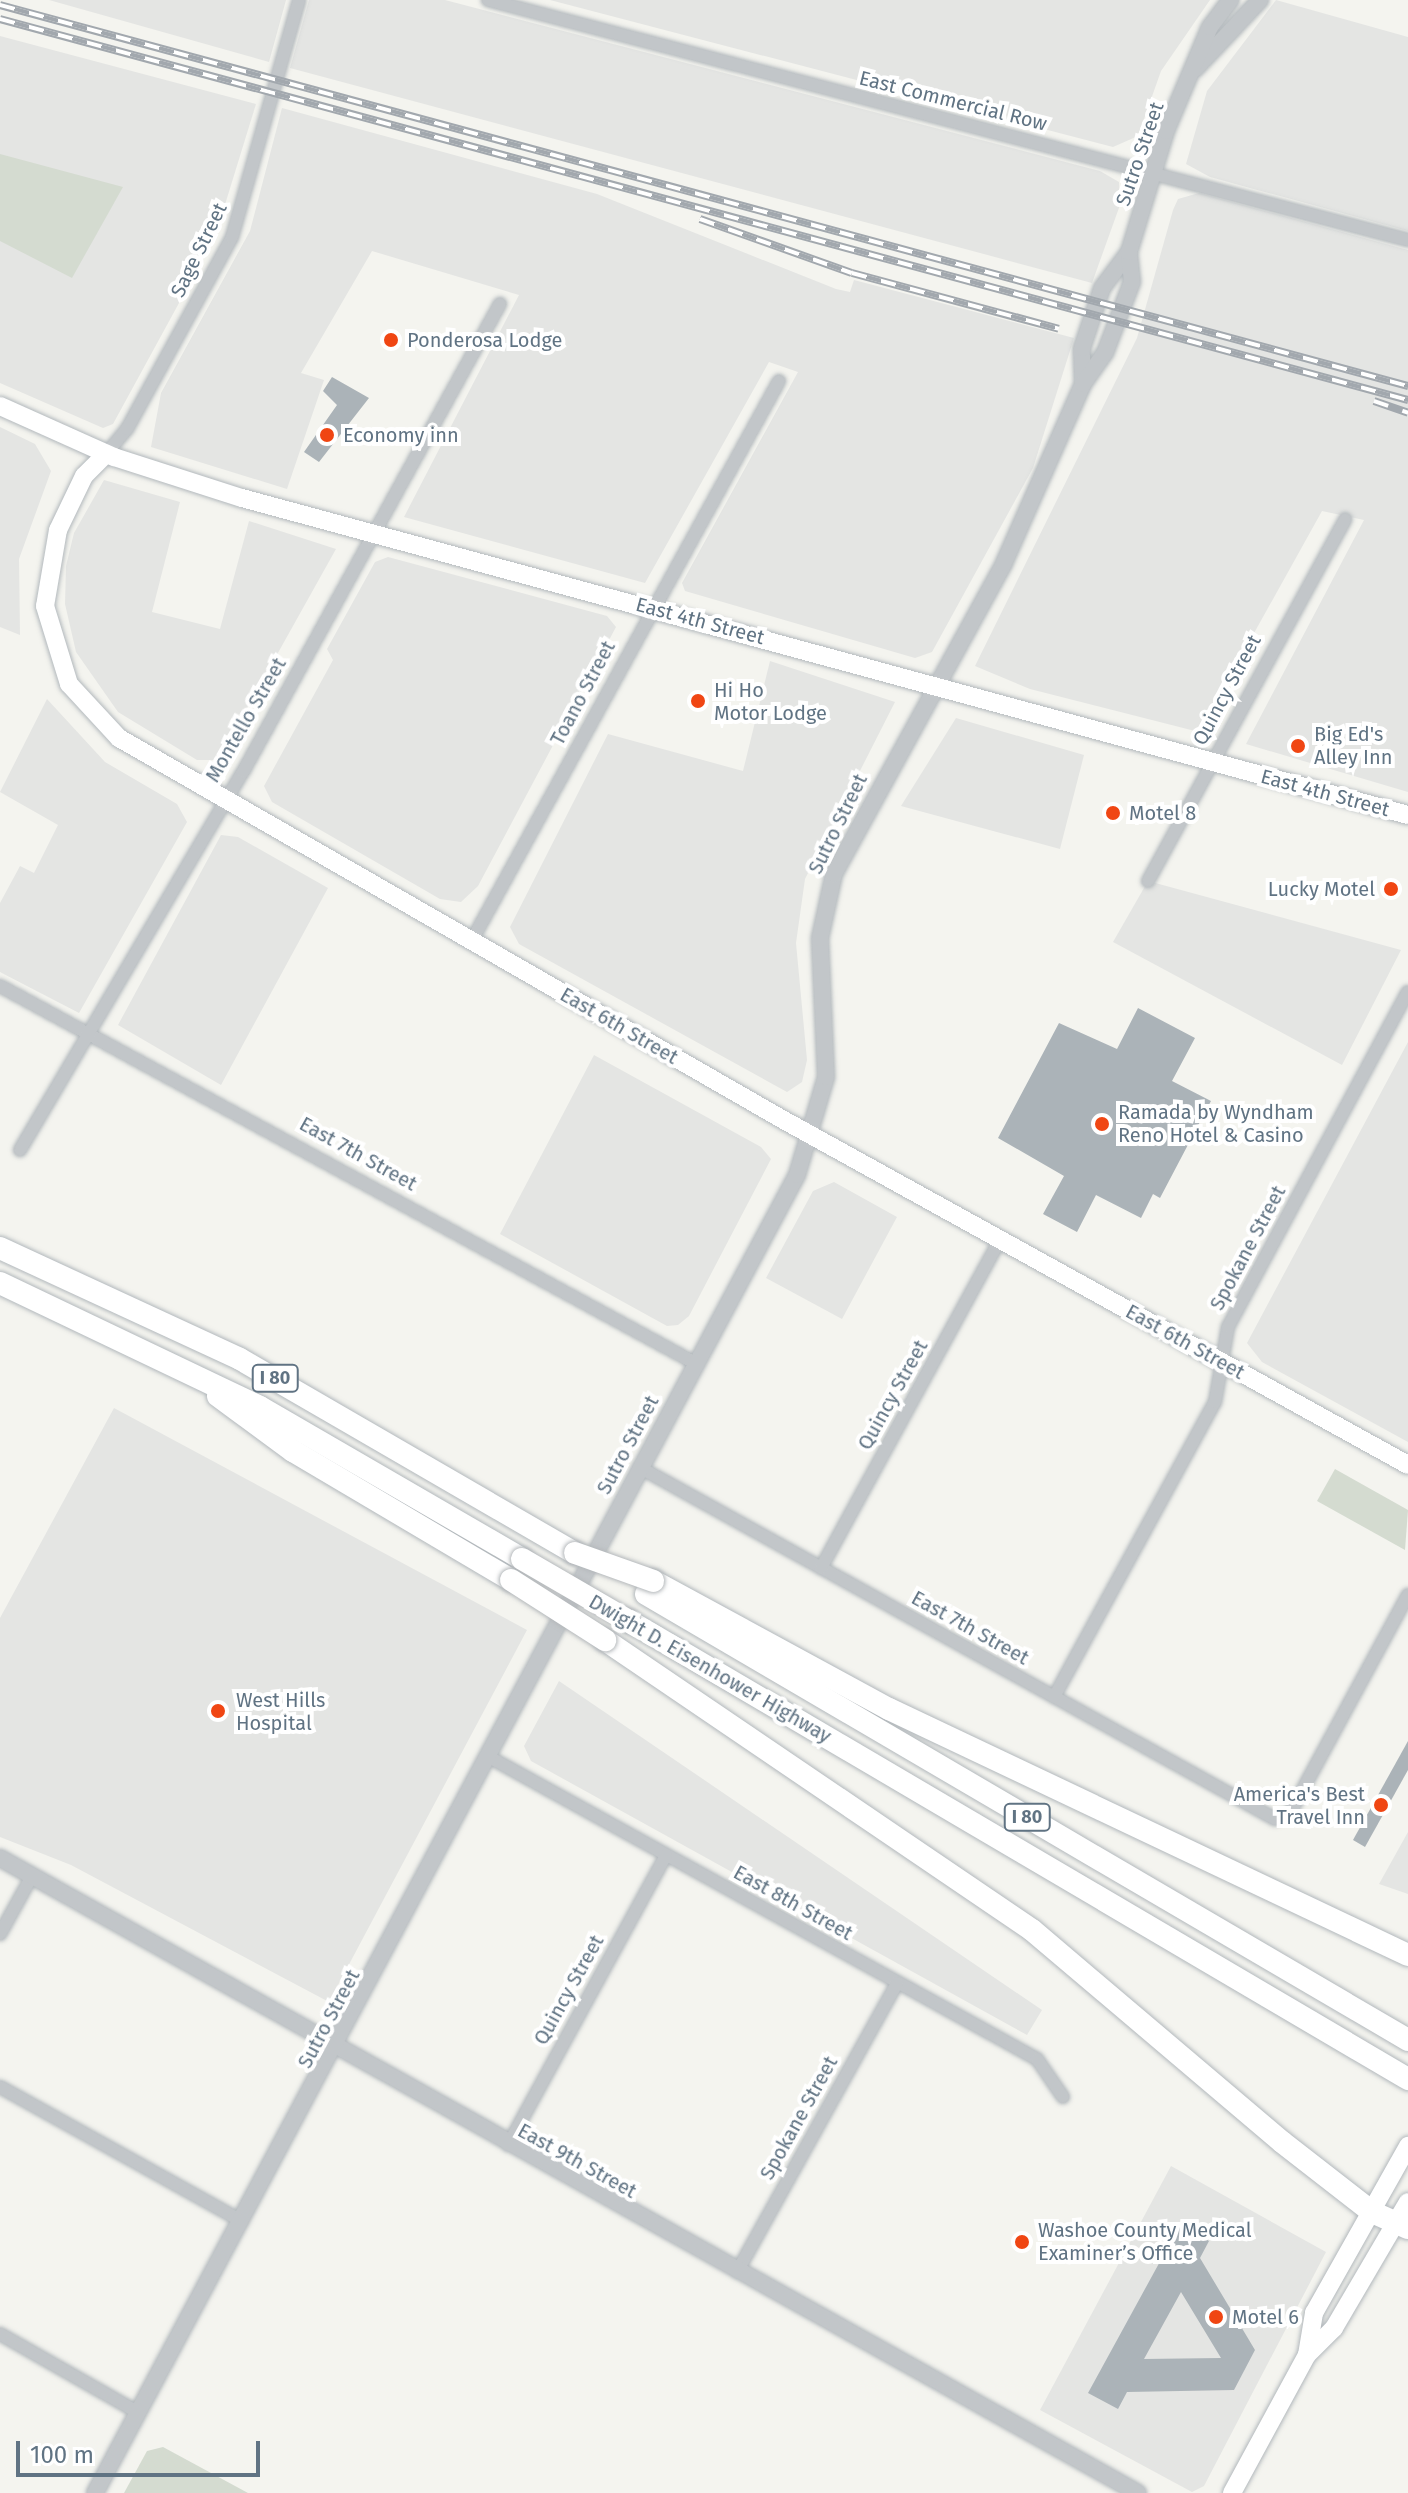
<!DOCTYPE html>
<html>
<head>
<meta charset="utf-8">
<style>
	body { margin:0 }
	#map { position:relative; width:1408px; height:2493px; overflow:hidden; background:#f4f4ef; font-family:"Fira Sans",sans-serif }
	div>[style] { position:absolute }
	.built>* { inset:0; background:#e4e5e3 }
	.green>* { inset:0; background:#d4dbd0 }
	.building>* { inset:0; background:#abb3b8 }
	.roads { filter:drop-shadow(0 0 2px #b2b8bc) drop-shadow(0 0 2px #b2b8bc) }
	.minor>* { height:12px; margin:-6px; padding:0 6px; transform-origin:6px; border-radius:6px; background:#c2c6c9 }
	.tertiary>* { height:16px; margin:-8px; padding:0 8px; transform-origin:8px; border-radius:8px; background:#c2c6c9 }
	.secondary>* { height:18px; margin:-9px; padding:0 9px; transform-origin:9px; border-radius:9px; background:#fff }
	.motorway>* { height:22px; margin:-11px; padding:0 11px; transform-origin:11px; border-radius:11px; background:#fff }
	.rail>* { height:8px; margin-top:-4px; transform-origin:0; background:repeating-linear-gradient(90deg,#fff 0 15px,#a2a8ae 0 30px); box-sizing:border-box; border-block:2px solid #a2a8ae }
	.bridges { filter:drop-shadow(0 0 2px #b4b8bb) drop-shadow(0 0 2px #b4b8bb) }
	.motorway-bridge>* { height:22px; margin:-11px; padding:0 11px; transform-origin:11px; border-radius:11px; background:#fff }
	.dots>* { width:22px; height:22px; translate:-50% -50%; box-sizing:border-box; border:4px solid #fff; border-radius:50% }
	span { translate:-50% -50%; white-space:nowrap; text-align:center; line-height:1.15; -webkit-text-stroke:8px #fff; paint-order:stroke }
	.shield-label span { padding:2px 6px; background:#fff; border:2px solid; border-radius:6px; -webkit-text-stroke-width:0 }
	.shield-label { font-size:18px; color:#607383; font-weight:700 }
	.street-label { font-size:20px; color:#607383 }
	.poi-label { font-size:20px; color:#607383 }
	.left { translate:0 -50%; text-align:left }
	.right { translate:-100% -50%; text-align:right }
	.scale { position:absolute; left:16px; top:2441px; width:244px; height:36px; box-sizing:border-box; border:4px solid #607383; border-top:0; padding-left:10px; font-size:24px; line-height:28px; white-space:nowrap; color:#607383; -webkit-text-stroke:6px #fff; paint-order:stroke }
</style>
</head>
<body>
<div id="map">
	<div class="built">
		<i style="clip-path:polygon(49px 0,286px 0,269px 62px)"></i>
		<i style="clip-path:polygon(309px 0,445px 0,1100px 171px,1119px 182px,1120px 205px,1092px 283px,290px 68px)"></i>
		<i style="clip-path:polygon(550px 0,1210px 0,1161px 71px,1138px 136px,1113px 147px)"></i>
		<i style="clip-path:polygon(1276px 0,1408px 37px,1408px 231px,1210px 177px,1186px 164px,1207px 91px)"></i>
		<i style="clip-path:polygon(0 36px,256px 104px,215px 237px,113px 424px,103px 428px,0 383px)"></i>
		<i style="clip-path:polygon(282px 108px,597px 194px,836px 289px,850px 292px,854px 280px,1074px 338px,1033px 468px,932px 652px,915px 658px,685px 591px,682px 583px,798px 372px,769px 362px,645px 583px,404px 517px,519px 295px,372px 251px,301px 373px,324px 380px,287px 489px,151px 447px,161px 393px,250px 231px)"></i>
		<i style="clip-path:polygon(1199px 193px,1408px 250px,1408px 792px,1246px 744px,1364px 520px,1322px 511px,1199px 732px,1030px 689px,975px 666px,1137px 338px,1173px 210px,1178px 199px)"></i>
		<i style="clip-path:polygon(0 427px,35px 444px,51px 471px,19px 559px,20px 635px,0 627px)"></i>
		<i style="clip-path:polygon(104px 480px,180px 502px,152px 612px,220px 629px,249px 521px,336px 549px,218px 760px,197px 760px,118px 712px,76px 652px,65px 604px,66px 566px,74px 533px)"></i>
		<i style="clip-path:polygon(388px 557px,607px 616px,616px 627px,478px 886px,461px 902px,440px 899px,272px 802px,264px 786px,333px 660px,327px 649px,375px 562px)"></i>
		<i style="clip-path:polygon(770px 661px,895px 702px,805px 879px,796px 943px,807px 1060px,802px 1082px,787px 1092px,519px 944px,510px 927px,608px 734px,743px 771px)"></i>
		<i style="clip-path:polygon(47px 699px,105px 762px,177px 804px,187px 822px,79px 1013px,0 972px,0 903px,20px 866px,34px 873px,58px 825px,0 792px)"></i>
		<i style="clip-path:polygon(956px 718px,1084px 755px,1060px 849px,901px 806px)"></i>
		<i style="clip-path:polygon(221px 835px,238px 837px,328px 888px,221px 1085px,118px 1025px)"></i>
		<i style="clip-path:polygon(1148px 881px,1401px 950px,1342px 1065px,1113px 942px)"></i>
		<i style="clip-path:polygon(1408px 1042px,1408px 1442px,1262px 1362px,1247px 1343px)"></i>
		<i style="clip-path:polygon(594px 1055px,761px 1147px,771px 1159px,689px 1316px,678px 1325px,667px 1326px,500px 1234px)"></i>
		<i style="clip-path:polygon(834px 1182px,897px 1217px,842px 1319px,766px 1278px,813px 1191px)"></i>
		<i style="clip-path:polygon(114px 1408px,527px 1630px,329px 2002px,71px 1865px,0 1837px,0 1618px)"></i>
		<i style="clip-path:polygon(559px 1681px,1042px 2010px,1027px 2035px,531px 1761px,524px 1746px)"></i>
		<i style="clip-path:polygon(1408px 1832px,1408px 1894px,1379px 1884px)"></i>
		<i style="clip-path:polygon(1171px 2166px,1326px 2252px,1204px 2486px,1192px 2492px,1040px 2410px)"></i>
	</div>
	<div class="green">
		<i style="clip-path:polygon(0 154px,123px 187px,72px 278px,0 241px)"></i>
		<i style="clip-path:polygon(1335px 1469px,1408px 1510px,1405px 1550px,1317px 1501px)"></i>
		<i style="clip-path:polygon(163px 2447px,248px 2493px,124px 2493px,147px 2451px)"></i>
	</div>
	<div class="building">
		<i style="clip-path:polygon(332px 377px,369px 398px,319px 462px,304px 452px,337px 405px,323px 391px)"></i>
		<i style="clip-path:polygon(1138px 1008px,1195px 1038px,1172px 1081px,1211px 1101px,1160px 1198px,1153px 1194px,1141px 1218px,1096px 1195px,1077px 1232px,1043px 1214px,1064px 1176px,998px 1138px,1059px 1023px,1117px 1049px)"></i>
		<i style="clip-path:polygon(1408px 1741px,1408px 1770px,1365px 1847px,1353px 1840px)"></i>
		<i style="clip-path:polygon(evenodd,1180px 2225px,1209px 2241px,1200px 2258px,1255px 2350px,1234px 2390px,1127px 2392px,1118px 2409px,1088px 2393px,1180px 2225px,1181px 2292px,1221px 2358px,1144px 2359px,1181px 2292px)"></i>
	</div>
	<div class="roads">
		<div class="minor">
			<i style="left:488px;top:0;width:951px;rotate:14.62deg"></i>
			<i style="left:106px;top:454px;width:33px;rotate:-50deg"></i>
			<i style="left:127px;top:429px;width:219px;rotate:-61.3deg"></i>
			<i style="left:232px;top:237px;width:246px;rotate:-74.2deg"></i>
			<i style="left:1148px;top:881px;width:412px;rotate:-61.4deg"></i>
			<i style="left:471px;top:942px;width:640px;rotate:-61.23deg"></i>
			<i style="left:0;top:986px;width:791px;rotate:28.48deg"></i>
			<i style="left:20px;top:1150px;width:439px;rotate:-59.5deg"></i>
			<i style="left:243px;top:772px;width:534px;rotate:-61.23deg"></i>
			<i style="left:639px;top:1467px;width:727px;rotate:28.96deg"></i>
			<i style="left:1275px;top:1819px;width:16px;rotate:-22deg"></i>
			<i style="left:1290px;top:1813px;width:248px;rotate:-61.6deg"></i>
			<i style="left:821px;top:1568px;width:374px;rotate:-61.4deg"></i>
			<i style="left:1054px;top:1697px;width:336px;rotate:-61.4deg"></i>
			<i style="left:1215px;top:1402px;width:76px;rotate:-80.2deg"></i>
			<i style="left:1228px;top:1327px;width:380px;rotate:-61.8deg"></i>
			<i style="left:489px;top:1757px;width:626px;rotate:28.86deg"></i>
			<i style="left:1037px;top:2059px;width:46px;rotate:55.6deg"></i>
			<i style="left:0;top:1934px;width:66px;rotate:-61.1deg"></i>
			<i style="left:0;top:2087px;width:277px;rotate:29deg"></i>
			<i style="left:508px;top:2145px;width:330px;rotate:-61.4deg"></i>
			<i style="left:737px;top:2272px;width:330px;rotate:-61deg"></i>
			<i style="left:0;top:2334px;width:160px;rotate:29.6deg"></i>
		</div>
		<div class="tertiary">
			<i style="left:1195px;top:69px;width:95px;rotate:-46.7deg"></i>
			<i style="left:1083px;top:384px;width:36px;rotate:-92deg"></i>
			<i style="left:1082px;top:348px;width:63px;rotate:-71.6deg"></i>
			<i style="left:1102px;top:288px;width:45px;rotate:-53.1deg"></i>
			<i style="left:0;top:1858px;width:1303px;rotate:29.16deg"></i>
			<i style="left:95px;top:2493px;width:1493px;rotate:-61.96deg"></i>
			<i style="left:797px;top:1175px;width:102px;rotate:-73.5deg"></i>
			<i style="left:826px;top:1077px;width:139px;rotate:-92.5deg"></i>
			<i style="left:820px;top:938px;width:66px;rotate:-77.7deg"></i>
			<i style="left:834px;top:874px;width:354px;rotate:-61.3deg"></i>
			<i style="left:1004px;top:563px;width:196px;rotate:-66.2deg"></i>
			<i style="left:1083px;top:384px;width:38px;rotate:-55deg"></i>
			<i style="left:1105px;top:353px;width:76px;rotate:-69.2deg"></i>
			<i style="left:1132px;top:282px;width:30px;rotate:-96deg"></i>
			<i style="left:1129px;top:252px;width:127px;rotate:-73deg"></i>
			<i style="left:1166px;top:131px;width:113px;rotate:-67.1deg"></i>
			<i style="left:1210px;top:27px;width:34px;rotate:-53deg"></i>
		</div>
		<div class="secondary">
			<i style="left:0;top:406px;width:125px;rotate:24.1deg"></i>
			<i style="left:114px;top:457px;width:134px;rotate:17.8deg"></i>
			<i style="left:242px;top:498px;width:1208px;rotate:15.21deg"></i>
			<i style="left:106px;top:454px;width:31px;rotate:135deg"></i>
			<i style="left:84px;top:476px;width:60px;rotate:115.7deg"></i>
			<i style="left:58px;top:530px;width:77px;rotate:99.7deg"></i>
			<i style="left:45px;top:606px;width:82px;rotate:72.9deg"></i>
			<i style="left:69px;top:684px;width:74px;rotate:47.2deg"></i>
			<i style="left:119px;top:738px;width:762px;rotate:29.89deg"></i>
			<i style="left:780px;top:1118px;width:717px;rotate:28.92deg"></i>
			<i style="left:1307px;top:2355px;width:43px;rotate:-80.5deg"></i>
			<i style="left:1314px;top:2313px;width:192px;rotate:-60.6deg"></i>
			<i style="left:1232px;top:2493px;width:157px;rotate:-61.5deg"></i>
			<i style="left:1307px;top:2355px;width:38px;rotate:-45deg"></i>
			<i style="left:1334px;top:2328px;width:146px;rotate:-59.6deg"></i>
		</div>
		<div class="motorway">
			<i style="left:0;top:1248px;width:264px;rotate:24.8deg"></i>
			<i style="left:240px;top:1359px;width:387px;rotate:30.1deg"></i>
			<i style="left:0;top:1283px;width:288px;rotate:25.5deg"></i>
			<i style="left:260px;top:1407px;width:303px;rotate:30.1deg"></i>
			<i style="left:218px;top:1396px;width:93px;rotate:36.3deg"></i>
			<i style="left:293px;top:1451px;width:253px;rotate:30.6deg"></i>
			<i style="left:653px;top:1581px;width:268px;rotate:28.5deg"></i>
			<i style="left:889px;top:1709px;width:574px;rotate:25.36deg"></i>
			<i style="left:646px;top:1594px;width:883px;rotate:30.34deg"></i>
			<i style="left:629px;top:1621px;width:904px;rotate:30.45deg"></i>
			<i style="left:605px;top:1640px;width:516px;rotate:34.18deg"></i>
			<i style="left:1032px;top:1930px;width:328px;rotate:40.3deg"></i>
			<i style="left:1282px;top:2142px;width:114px;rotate:37.9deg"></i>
			<i style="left:1372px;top:2212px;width:39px;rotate:24deg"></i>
		</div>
	</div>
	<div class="rail">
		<i style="left:0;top:5px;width:1459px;rotate:15.14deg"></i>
		<i style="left:0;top:19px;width:1459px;rotate:15.14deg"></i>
		<i style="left:700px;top:219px;width:161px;rotate:19.6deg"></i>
		<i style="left:852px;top:273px;width:214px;rotate:15.1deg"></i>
		<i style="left:1374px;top:401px;width:36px;rotate:19deg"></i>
	</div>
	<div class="bridges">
		<div class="motorway-bridge">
			<i style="left:575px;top:1553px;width:83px;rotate:19.7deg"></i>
			<i style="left:522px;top:1559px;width:124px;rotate:30.1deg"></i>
			<i style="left:511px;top:1580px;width:112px;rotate:32.6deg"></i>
		</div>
	</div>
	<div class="dots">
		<i style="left:391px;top:340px;background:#f04613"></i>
		<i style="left:327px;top:435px;background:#f04613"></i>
		<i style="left:698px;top:701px;background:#f04613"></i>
		<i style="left:1298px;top:746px;background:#f04613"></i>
		<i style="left:1113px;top:813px;background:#f04613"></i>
		<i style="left:1391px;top:889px;background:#f04613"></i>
		<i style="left:1102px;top:1124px;background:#f04613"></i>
		<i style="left:218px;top:1711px;background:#f04613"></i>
		<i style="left:1381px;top:1805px;background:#f04613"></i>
		<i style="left:1022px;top:2242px;background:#f04613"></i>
		<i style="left:1216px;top:2317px;background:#f04613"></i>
	</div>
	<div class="shield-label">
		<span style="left:275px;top:1378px">I 80</span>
		<span style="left:1027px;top:1817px">I 80</span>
	</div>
	<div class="street-label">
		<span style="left:953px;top:101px;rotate:14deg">East Commercial Row</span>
		<span style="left:1140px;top:154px;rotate:-71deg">Sutro Street</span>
		<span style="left:199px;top:250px;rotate:-64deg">Sage Street</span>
		<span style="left:700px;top:621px;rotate:15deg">East 4th Street</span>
		<span style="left:1227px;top:690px;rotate:-62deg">Quincy Street</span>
		<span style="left:583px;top:693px;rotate:-62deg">Toano Street</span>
		<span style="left:246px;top:720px;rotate:-60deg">Montello Street</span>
		<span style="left:1325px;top:793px;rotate:15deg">East 4th Street</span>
		<span style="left:838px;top:824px;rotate:-64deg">Sutro Street</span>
		<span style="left:619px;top:1026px;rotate:30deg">East 6th Street</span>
		<span style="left:358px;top:1154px;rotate:29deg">East 7th Street</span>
		<span style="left:1248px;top:1248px;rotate:-62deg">Spokane Street</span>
		<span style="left:1185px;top:1342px;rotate:29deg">East 6th Street</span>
		<span style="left:893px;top:1395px;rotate:-61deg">Quincy Street</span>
		<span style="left:628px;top:1445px;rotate:-62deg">Sutro Street</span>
		<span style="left:970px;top:1628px;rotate:29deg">East 7th Street</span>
		<span style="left:710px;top:1669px;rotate:30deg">Dwight D. Eisenhower Highway</span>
		<span style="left:793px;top:1903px;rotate:29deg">East 8th Street</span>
		<span style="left:569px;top:1990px;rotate:-61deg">Quincy Street</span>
		<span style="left:329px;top:2019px;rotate:-62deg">Sutro Street</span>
		<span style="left:799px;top:2118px;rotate:-61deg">Spokane Street</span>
		<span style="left:577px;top:2161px;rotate:29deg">East 9th Street</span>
	</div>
	<div class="poi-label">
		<span class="left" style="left:407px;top:340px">Ponderosa Lodge</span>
		<span class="left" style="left:343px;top:435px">Economy inn</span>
		<span class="left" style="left:714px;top:702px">Hi Ho<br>Motor Lodge</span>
		<span class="left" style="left:1314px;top:746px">Big Ed's<br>Alley Inn</span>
		<span class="left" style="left:1129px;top:813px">Motel 8</span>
		<span class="right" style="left:1375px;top:889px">Lucky Motel</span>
		<span class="left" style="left:1118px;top:1124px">Ramada by Wyndham<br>Reno Hotel &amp; Casino</span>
		<span class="left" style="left:236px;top:1712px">West Hills<br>Hospital</span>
		<span class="right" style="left:1365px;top:1806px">America's Best<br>Travel Inn</span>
		<span class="left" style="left:1038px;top:2242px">Washoe County Medical<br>Examiner’s Office</span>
		<span class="left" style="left:1232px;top:2317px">Motel 6</span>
	</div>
	<div class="scale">100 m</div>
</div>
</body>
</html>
